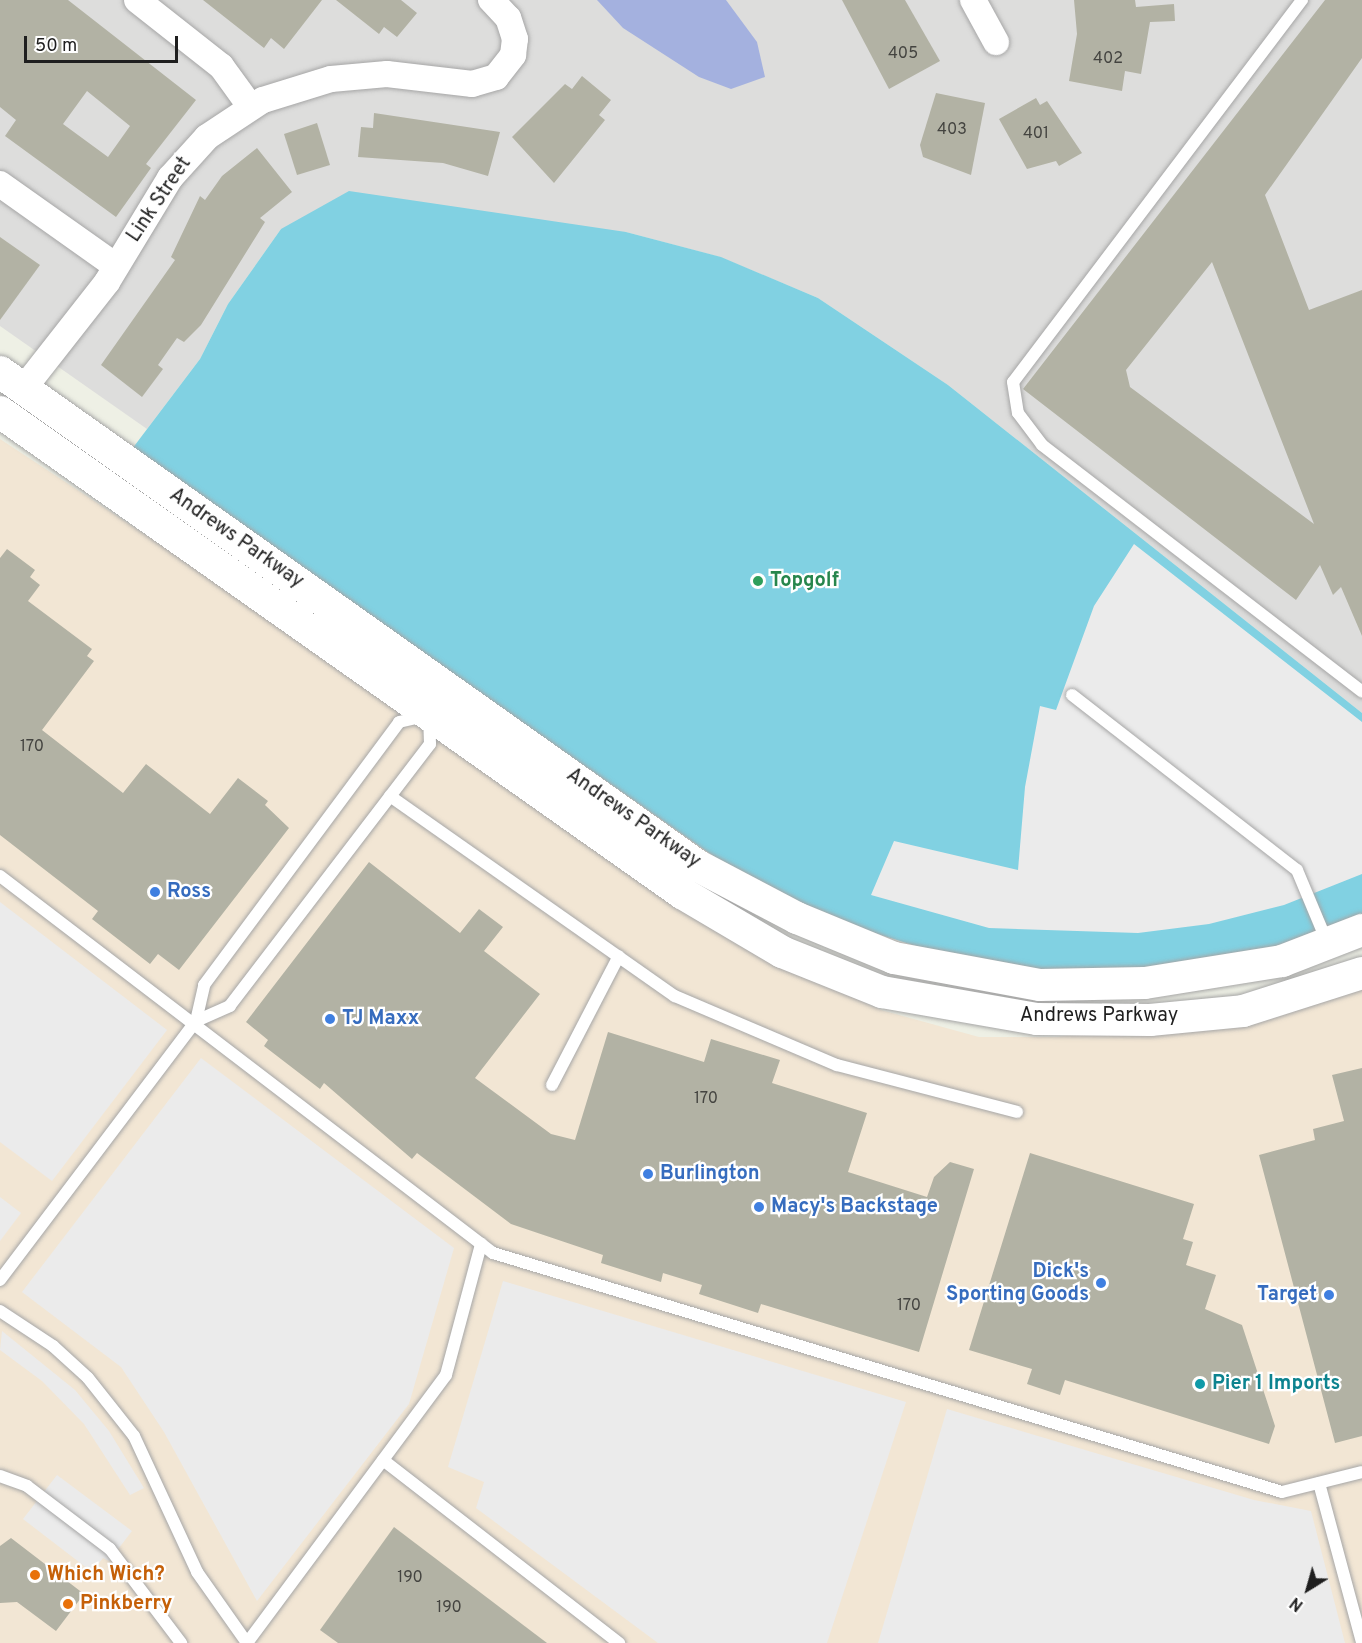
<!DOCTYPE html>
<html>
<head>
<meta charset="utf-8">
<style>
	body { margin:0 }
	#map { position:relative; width:1362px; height:1643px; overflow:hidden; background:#eef0e5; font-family:Overpass,sans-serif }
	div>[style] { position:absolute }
	.residential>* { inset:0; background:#dddddc }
	.commercial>* { inset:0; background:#f2e6d4 }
	.pitch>* { inset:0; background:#81d1e2 }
	.parking>* { inset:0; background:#ebebeb }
	.water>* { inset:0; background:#a4b1df }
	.building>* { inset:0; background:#b2b2a4 }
	.roads { filter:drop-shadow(0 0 2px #a6a6a6) drop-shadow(0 0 2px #a6a6a6) }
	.service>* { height:12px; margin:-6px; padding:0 6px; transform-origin:6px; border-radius:6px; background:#fff }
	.minor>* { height:26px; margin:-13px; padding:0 13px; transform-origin:13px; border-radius:13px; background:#fff }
	.tertiary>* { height:32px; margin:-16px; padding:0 16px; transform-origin:16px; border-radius:16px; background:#fff }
	.dots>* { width:16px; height:16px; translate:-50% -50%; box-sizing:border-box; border:3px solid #fff; border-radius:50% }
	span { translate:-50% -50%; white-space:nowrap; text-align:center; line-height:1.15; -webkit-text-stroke:4.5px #fff; paint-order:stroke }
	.number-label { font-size:16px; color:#444440 }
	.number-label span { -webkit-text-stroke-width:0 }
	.street-label { font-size:20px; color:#1f1f1f }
	.leisure-label { font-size:20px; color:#27864d; font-weight:700 }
	.left { translate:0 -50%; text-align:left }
	.shop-label { font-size:20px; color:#366cbe; font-weight:700 }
	.right { translate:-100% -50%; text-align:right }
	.culture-label { font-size:20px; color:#0d838f; font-weight:700 }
	.food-label { font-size:20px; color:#c56008; font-weight:700 }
	.north { position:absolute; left:1278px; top:1559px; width:60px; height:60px; -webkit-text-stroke:4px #fff; paint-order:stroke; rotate:217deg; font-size:16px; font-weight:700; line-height:24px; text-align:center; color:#1f1f1f }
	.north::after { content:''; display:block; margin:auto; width:21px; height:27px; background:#1f1f1f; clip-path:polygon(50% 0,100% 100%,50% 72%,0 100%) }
	.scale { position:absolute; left:24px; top:36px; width:154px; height:27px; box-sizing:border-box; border:3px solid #1f1f1f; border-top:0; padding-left:8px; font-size:18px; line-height:21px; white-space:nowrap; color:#1f1f1f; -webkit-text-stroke:4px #fff; paint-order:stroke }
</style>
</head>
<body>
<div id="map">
	<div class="residential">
		<i style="clip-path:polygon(0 0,1362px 0,1362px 713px,948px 385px,818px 298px,720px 257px,626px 232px,281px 229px,228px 304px,200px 359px,147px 429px,0 326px)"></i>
	</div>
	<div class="commercial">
		<i style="clip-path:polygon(0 439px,834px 988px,881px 1010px,979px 1037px,1057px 1037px,1362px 984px,1362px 1643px,0 1643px)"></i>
	</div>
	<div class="pitch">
		<i style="clip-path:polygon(349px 191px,626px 232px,721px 257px,818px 298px,948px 385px,1362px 713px,1362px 918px,1282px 946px,1181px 967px,1043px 970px,935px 952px,830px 919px,722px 862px,132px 449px,200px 359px,228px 304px,281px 229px)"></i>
	</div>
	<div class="parking">
		<i style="clip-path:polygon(1134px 544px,1362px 722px,1362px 874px,1284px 905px,1209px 924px,1138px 933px,989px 928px,871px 895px,894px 841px,1018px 870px,1025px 787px,1040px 706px,1056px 710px,1094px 606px)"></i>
		<i style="clip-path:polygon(0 902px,167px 1030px,52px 1181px,0 1142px)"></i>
		<i style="clip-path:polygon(201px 1058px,454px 1248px,409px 1404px,257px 1601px,164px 1432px,121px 1367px,22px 1292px)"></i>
		<i style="clip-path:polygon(0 1197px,21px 1213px,0 1241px)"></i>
		<i style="clip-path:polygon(503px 1281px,906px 1402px,827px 1643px,658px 1643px,476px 1508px,484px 1482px,448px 1467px)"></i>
		<i style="clip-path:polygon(2px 1331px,75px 1390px,109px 1431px,144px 1488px,130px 1495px,84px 1424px,42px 1381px,0 1350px)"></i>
		<i style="clip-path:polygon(947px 1409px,1254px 1500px,1311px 1511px,1345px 1643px,878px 1643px)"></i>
		<i style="clip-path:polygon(57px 1475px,132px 1531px,109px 1561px,103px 1558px,92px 1572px,23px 1519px)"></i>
	</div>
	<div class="water">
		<i style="clip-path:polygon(597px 0,726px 0,757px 42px,765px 77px,731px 89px,699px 77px,623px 28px)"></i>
	</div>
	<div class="building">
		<i style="clip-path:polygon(evenodd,0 0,68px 0,196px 100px,146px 164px,151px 168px,116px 217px,5px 136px,16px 120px,0 107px,0 0,87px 91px,130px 126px,108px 157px,63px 124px,87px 91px)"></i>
		<i style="clip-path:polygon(203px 0,322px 0,284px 49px,271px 38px,264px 48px)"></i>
		<i style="clip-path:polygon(336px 0,401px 0,417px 13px,397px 37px,384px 27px,379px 34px)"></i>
		<i style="clip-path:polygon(842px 0,905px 0,940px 61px,889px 89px)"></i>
		<i style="clip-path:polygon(1074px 0,1135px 0,1136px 7px,1174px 4px,1175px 21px,1150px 22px,1141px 74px,1125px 71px,1122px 91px,1069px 81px,1077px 34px)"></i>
		<i style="clip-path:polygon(evenodd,1325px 0,1362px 0,1362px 58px,1265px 195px,1309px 310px,1362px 290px,1362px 636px,1341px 587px,1333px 595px,1320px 565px,1296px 600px,1023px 389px,1325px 0,1212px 262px,1314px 524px,1130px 387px,1126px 370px,1212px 262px)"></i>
		<i style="clip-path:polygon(582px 76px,611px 100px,599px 115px,605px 120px,554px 183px,512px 137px,565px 84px,572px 89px)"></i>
		<i style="clip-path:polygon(936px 93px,985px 103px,971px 175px,923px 157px,920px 145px)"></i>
		<i style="clip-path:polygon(1036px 98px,1040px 105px,1047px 101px,1082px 153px,1059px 166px,1056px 161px,1027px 169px,999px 119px)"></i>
		<i style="clip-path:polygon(374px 113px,500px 132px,488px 176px,443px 163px,358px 157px,361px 127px,373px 128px)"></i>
		<i style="clip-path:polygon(317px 123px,330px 165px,297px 175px,284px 134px)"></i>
		<i style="clip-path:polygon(257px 148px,292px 192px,260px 218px,265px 222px,201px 325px,184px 342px,177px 338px,158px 365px,163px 369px,142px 397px,101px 365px,175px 260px,171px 257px,200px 196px,205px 200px,222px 176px)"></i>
		<i style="clip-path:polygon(0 237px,40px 265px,0 320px)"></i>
		<i style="clip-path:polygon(7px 549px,35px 570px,30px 577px,40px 585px,28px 601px,92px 649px,87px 656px,94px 661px,42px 730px,123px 793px,146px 764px,210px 814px,238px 778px,268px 801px,265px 805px,289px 828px,179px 970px,158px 954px,150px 964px,92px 919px,98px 911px,0 835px,0 558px)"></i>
		<i style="clip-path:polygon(369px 862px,460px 933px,479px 909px,503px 927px,484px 951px,540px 994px,475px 1078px,551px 1134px,575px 1140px,608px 1032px,704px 1062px,711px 1039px,780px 1060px,772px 1083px,867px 1113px,848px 1172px,927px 1197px,934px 1177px,950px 1162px,974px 1169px,919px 1352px,761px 1304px,758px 1313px,699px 1294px,702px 1285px,663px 1273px,661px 1282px,601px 1263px,603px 1255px,511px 1224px,417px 1153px,412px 1159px,324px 1083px,320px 1089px,264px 1046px,268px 1040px,246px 1022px)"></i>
		<i style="clip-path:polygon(1362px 1068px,1362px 1436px,1335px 1443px,1259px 1155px,1315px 1140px,1313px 1129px,1344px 1121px,1332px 1075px)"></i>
		<i style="clip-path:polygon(1030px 1153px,1194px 1204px,1183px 1239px,1193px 1242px,1186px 1265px,1216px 1275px,1205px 1309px,1242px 1325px,1275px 1426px,1269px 1444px,1065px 1380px,1060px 1395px,1027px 1384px,1032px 1369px,969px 1350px)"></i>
		<i style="clip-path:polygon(394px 1527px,547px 1643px,338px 1643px,320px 1630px)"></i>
		<i style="clip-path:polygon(11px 1538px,84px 1594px,56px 1631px,17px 1602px,0 1603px,0 1546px)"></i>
	</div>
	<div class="roads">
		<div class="service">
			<i style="left:1302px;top:0;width:479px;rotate:127.1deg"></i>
			<i style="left:1013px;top:382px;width:31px;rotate:81deg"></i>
			<i style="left:1018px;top:413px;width:40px;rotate:53deg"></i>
			<i style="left:1042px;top:445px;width:404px;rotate:37.6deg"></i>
			<i style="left:1072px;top:695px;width:285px;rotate:37.9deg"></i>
			<i style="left:1297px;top:870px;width:80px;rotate:67.3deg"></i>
			<i style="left:390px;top:796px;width:348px;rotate:35.1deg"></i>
			<i style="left:675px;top:996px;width:176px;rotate:23.1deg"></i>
			<i style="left:837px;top:1065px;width:186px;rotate:14.6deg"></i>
			<i style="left:0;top:876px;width:621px;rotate:37.41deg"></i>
			<i style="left:493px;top:1253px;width:824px;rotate:16.85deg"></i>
			<i style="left:1282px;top:1492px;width:82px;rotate:-14deg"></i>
			<i style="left:552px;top:1085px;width:145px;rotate:-62.6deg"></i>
			<i style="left:0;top:1280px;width:325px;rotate:-52.9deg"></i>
			<i style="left:196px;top:1021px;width:37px;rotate:-77deg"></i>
			<i style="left:204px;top:985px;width:327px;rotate:-53.4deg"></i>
			<i style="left:399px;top:722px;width:31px;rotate:-13deg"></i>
			<i style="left:429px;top:715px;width:29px;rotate:88deg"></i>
			<i style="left:430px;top:744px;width:330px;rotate:127.4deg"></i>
			<i style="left:230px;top:1006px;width:37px;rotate:156deg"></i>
			<i style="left:0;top:1311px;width:64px;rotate:33.4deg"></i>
			<i style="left:53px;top:1346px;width:47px;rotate:42.4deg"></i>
			<i style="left:88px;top:1378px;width:74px;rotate:51.6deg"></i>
			<i style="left:134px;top:1436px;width:150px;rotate:65.1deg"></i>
			<i style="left:197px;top:1572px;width:87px;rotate:54.8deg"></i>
			<i style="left:383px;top:1460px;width:299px;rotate:37.8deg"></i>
			<i style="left:0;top:1476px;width:29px;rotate:20deg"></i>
			<i style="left:27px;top:1486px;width:104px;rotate:37.2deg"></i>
			<i style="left:110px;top:1549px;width:118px;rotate:52.9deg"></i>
			<i style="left:1319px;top:1483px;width:165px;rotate:74.9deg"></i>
			<i style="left:247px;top:1643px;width:334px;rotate:-53.4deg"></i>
			<i style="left:446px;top:1375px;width:136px;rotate:-75deg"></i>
		</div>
		<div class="minor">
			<i style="left:137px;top:0;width:107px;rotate:38.2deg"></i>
			<i style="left:221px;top:66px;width:49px;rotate:54.1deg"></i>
			<i style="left:973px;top:0;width:48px;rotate:61.3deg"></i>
			<i style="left:0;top:184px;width:142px;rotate:35.3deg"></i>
			<i style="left:24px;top:388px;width:135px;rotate:-51.9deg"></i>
			<i style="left:107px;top:282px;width:122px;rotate:-58.8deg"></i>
			<i style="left:170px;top:178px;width:55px;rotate:-47.9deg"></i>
			<i style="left:207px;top:137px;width:67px;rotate:-33.5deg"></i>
			<i style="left:263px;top:100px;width:71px;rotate:-17.2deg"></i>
			<i style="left:331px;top:79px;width:56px;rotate:-5.1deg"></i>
			<i style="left:387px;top:74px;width:86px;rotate:6.7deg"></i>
			<i style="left:472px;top:84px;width:25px;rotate:-16deg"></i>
			<i style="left:496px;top:77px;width:28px;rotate:-52deg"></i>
			<i style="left:513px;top:55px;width:16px;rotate:-83deg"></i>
			<i style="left:515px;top:39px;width:22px;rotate:-108deg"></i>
			<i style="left:508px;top:18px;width:25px;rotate:-133deg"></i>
		</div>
		<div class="tertiary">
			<i style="left:0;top:372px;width:855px;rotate:35.29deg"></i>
			<i style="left:698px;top:866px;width:112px;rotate:27.7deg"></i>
			<i style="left:797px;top:918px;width:105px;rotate:22.4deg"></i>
			<i style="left:894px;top:958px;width:148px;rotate:10.5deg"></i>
			<i style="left:1040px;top:985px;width:105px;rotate:-1.1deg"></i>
			<i style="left:1145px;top:983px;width:139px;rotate:-9.1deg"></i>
			<i style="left:1282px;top:961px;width:86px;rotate:-21.2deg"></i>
			<i style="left:0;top:412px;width:835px;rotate:35.19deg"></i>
			<i style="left:682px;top:893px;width:116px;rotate:30.5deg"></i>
			<i style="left:782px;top:952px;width:108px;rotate:21.8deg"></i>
			<i style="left:882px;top:992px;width:157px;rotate:9.9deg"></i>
			<i style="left:1037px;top:1019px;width:113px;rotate:0.5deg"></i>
			<i style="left:1150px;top:1020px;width:93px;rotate:-5.5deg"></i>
			<i style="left:1243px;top:1011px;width:125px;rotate:-17.7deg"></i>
		</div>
	</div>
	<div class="dots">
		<i style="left:758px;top:581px;background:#2e9e5b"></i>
		<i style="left:155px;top:892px;background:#3f7fe0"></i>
		<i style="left:330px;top:1019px;background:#3f7fe0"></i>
		<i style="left:648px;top:1174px;background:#3f7fe0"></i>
		<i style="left:759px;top:1207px;background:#3f7fe0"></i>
		<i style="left:1101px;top:1283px;background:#3f7fe0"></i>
		<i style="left:1329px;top:1295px;background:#3f7fe0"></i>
		<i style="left:1200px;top:1384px;background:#0f9aa8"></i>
		<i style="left:35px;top:1575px;background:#e8710a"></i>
		<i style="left:68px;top:1604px;background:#e8710a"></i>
	</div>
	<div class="number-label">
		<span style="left:903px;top:54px">405</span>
		<span style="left:1108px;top:59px">402</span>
		<span style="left:952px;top:130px">403</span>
		<span style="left:1036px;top:134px">401</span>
		<span style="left:32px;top:747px">170</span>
		<span style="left:706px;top:1099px">170</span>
		<span style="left:909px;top:1306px">170</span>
		<span style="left:410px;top:1578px">190</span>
		<span style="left:449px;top:1608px">190</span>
	</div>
	<div class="street-label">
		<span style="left:160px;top:200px;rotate:-56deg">Link Street</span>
		<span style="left:236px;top:539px;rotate:35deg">Andrews Parkway</span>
		<span style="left:633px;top:819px;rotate:35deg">Andrews Parkway</span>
		<span style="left:1099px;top:1016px">Andrews Parkway</span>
	</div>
	<div class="leisure-label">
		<span class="left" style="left:770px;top:581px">Topgolf</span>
	</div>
	<div class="shop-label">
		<span class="left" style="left:167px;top:892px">Ross</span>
		<span class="left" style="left:342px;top:1019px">TJ Maxx</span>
		<span class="left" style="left:660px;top:1174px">Burlington</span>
		<span class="left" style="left:771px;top:1207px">Macy's Backstage</span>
		<span class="right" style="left:1089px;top:1284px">Dick's<br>Sporting Goods</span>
		<span class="right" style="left:1317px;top:1295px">Target</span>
	</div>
	<div class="culture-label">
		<span class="left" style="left:1212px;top:1384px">Pier 1 Imports</span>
	</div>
	<div class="food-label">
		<span class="left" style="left:47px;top:1575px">Which Wich?</span>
		<span class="left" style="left:80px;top:1604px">Pinkberry</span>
	</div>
	<div class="north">N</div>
	<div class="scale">50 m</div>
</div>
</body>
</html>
